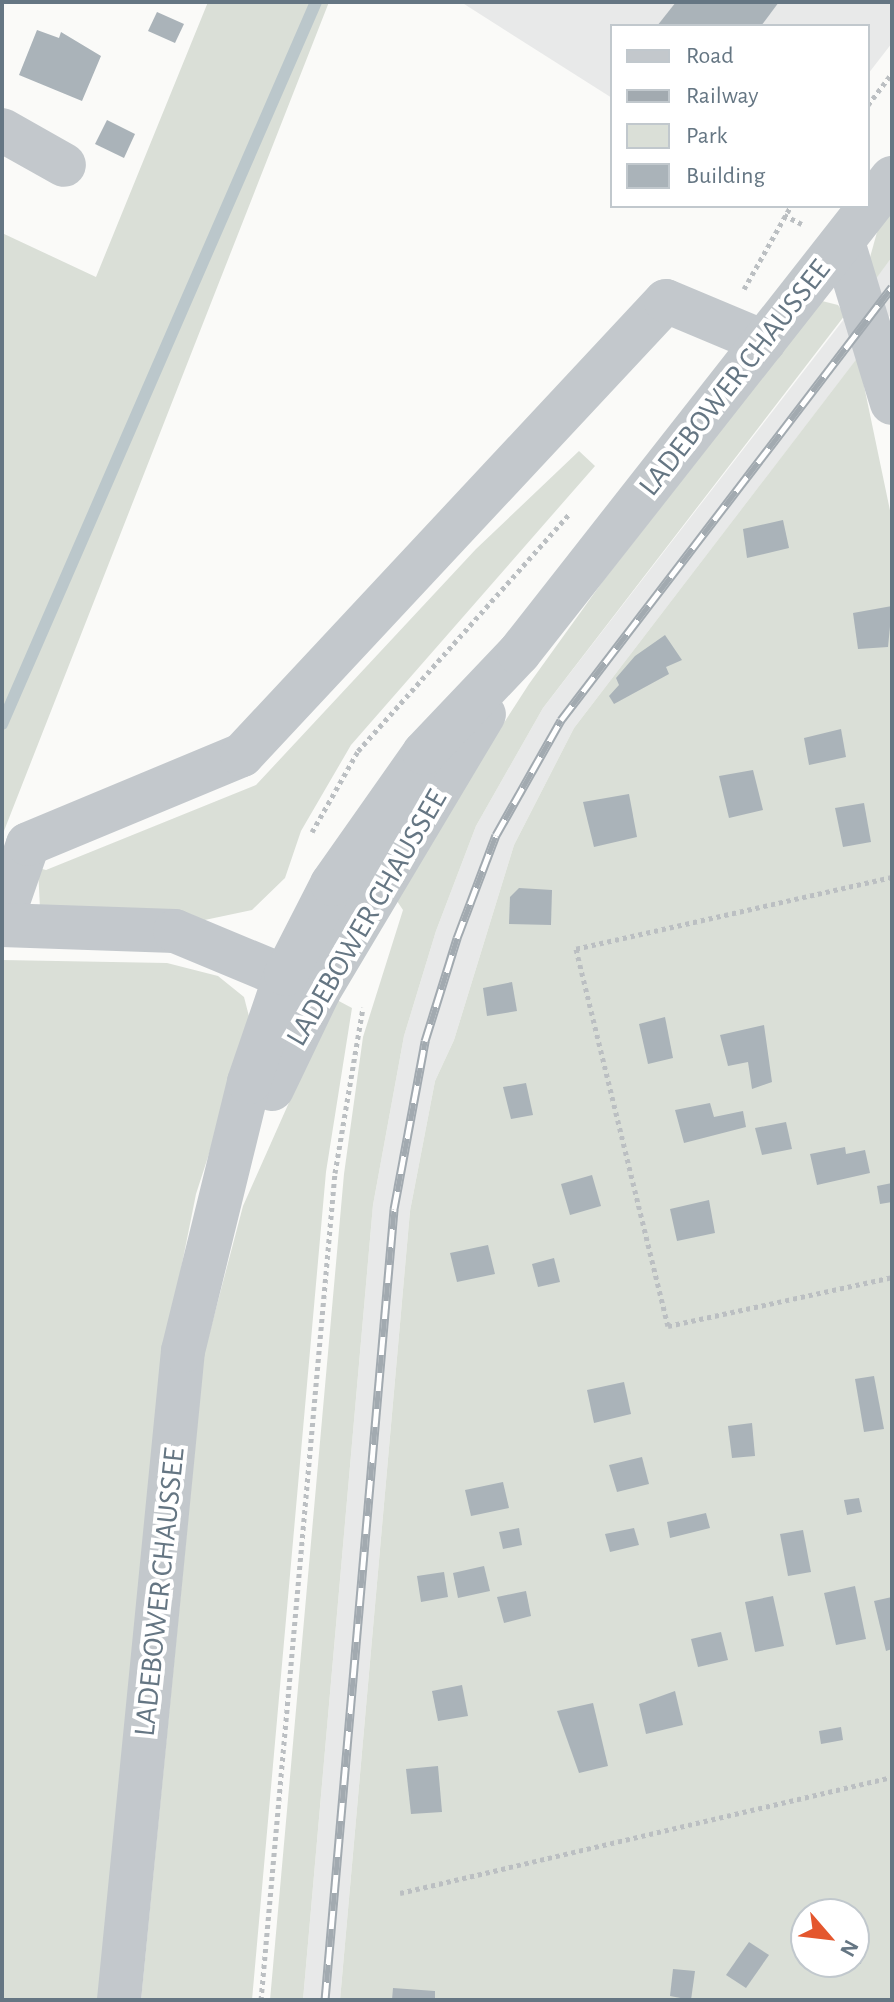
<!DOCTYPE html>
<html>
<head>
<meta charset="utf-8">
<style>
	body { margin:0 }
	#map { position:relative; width:894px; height:2002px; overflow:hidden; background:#fafaf8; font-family:"Alegreya Sans",sans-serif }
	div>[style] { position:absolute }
	.built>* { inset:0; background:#e8e9e9 }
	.green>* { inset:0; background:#dadfd7 }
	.stream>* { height:12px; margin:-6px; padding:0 6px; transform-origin:6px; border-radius:6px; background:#bbc7cb }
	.building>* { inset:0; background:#aab3b9 }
	.path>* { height:5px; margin-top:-2.5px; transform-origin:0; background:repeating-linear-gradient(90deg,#bbbfc2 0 4px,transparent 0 8px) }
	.minor>* { height:44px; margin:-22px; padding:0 22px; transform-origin:22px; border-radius:22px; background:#c3c8cc }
	.rail>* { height:9px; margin-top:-4.5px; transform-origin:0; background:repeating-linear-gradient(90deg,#fff 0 18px,#a2aab0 0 36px); box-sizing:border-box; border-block:2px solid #a2aab0 }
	span { translate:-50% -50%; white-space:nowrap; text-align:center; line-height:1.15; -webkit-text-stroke:8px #fff; paint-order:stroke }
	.street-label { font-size:30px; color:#657683 }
	.frame { position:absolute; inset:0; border:4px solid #657683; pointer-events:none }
	.legend { position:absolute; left:610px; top:24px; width:260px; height:184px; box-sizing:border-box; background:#fff; border:2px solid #c1c8cd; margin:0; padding:10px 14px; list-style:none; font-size:24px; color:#657683 }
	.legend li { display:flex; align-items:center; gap:16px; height:40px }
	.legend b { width:40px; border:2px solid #c1c8cd }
	.north { position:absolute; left:790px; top:1898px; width:80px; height:80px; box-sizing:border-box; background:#fff; border:2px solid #c1c8cd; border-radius:50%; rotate:118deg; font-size:22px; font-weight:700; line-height:32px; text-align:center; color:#657683 }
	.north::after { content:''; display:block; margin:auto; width:28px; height:36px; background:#e4572e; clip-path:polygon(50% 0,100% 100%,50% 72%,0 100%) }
</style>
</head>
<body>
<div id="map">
	<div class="built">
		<i style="clip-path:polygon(461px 2px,892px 2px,892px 43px,868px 74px,868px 26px,612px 26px,612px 98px)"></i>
		<i style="clip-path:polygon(892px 257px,892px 313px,574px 728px,514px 845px,454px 1040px,435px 1081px,410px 1211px,340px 2000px,303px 2000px,373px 1205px,404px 1036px,436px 931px,476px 826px,543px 708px)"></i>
	</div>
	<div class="green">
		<i style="clip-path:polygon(208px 2px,329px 2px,2px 836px,2px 233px,96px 277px)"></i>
		<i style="clip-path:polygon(892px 209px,892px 257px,875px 280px,869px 261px,879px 225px)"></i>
		<i style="clip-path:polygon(822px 301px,838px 305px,845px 315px,543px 708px,476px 826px,436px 931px,404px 1036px,373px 1205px,303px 2000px,270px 2000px,344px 1174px,363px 1037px,403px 910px,393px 895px,529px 684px,603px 581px)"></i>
		<i style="clip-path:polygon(evenodd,858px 357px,892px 520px,892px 2000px,340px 2000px,410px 1211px,435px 1081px,454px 1040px,514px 845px,574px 728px,858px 357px,806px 1914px,854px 1914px,854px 1962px,806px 1962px,806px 1914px)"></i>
		<i style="clip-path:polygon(579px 451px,595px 466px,351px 745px,301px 831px,285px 878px,252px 910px,200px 921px,40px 909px,38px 868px,46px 870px,256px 785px,476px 549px)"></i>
		<i style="clip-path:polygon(2px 960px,167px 963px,218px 976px,244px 997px,251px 1024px,196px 1194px,165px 1349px,101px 2000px,2px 2000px)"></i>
		<i style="clip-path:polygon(335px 999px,352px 1008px,326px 1172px,252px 2000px,141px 2000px,204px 1354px,243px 1206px)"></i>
	</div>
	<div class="stream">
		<i style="left:2px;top:724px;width:787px;rotate:-66.5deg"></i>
	</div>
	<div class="building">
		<i style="clip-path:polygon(676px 2px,779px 2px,761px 26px,657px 26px)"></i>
		<i style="clip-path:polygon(157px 12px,184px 24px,175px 43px,148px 31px)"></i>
		<i style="clip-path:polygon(37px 30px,59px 38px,61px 32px,101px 56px,82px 101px,19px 75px)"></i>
		<i style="clip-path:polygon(107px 120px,135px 134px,124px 158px,95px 144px)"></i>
		<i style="clip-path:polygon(783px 520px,789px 548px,747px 558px,743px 529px)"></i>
		<i style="clip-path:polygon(892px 606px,888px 647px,858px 649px,853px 613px)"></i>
		<i style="clip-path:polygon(665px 635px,682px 660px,666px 667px,669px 674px,614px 704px,609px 696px,619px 685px,616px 678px,635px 656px)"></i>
		<i style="clip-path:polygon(841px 729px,846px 757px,809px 765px,804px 738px)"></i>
		<i style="clip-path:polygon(753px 770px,763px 810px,729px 818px,719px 776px)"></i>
		<i style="clip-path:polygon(629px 794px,637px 837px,594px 847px,583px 802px)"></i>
		<i style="clip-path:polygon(864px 803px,871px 842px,843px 847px,835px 808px)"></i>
		<i style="clip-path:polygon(519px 888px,552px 890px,551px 925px,509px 924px,510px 897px)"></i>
		<i style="clip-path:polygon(512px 982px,517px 1011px,487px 1016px,483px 988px)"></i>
		<i style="clip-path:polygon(665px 1017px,673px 1058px,648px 1064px,639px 1024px)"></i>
		<i style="clip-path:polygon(764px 1025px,772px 1082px,752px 1089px,748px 1062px,728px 1066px,720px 1035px)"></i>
		<i style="clip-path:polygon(526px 1083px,533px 1115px,511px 1119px,503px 1087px)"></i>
		<i style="clip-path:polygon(710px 1103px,714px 1117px,743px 1111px,746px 1127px,684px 1143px,675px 1110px)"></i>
		<i style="clip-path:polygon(786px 1122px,792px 1149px,762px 1155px,755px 1128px)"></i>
		<i style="clip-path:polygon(845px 1147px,846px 1154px,865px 1150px,870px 1173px,817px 1185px,810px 1154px)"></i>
		<i style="clip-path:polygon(592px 1175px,601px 1206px,570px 1215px,561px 1184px)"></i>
		<i style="clip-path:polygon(892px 1183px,892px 1202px,880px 1204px,877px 1186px)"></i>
		<i style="clip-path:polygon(709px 1200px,715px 1233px,677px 1241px,670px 1209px)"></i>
		<i style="clip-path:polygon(488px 1245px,495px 1274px,457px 1282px,450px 1253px)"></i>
		<i style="clip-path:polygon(554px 1258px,560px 1282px,538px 1287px,532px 1264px)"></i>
		<i style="clip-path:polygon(874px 1376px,884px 1429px,864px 1432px,855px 1379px)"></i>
		<i style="clip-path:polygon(624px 1382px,631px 1414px,594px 1423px,587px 1390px)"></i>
		<i style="clip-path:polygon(752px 1423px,755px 1456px,732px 1458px,728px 1426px)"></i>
		<i style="clip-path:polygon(642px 1457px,649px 1484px,617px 1492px,609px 1465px)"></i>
		<i style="clip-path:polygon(503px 1482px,509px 1508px,471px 1516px,465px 1490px)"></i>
		<i style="clip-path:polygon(859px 1498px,862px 1512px,847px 1515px,844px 1500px)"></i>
		<i style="clip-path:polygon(706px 1513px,710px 1528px,670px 1538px,667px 1522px)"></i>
		<i style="clip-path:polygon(519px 1528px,522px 1545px,503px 1549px,499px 1532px)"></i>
		<i style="clip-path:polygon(634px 1528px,639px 1545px,610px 1552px,605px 1534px)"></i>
		<i style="clip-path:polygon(803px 1530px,811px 1572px,788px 1576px,780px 1534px)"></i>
		<i style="clip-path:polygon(484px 1566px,490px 1591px,458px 1598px,453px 1573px)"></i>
		<i style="clip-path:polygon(444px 1572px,448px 1597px,421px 1602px,417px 1576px)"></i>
		<i style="clip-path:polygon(855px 1586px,866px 1639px,836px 1645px,824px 1593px)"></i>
		<i style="clip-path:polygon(526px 1591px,531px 1616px,504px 1623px,497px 1597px)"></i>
		<i style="clip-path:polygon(773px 1596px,784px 1646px,755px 1652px,745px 1602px)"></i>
		<i style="clip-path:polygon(892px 1597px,892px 1649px,886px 1651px,874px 1601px)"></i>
		<i style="clip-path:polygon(721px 1632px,728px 1660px,698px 1667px,691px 1639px)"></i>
		<i style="clip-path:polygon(462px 1685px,468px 1716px,438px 1721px,432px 1691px)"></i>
		<i style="clip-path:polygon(675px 1691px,683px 1725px,646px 1734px,639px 1704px)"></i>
		<i style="clip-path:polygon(593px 1703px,608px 1766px,579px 1773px,557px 1711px)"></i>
		<i style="clip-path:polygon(841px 1727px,843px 1740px,821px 1744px,819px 1731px)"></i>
		<i style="clip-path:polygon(438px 1766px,442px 1812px,411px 1814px,406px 1769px)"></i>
		<i style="clip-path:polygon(854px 1939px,862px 1939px,861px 1964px,854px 1964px)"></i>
		<i style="clip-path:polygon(749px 1942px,769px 1955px,746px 1988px,726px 1975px)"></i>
		<i style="clip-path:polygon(673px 1969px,695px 1971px,691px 2000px,670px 1996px)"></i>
		<i style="clip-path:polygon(393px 1988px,435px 1991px,435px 2000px,392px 2000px)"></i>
	</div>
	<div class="path">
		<i style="left:868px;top:105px;width:40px;rotate:-53deg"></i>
		<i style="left:784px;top:215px;width:20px;rotate:27deg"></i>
		<i style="left:744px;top:289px;width:95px;rotate:-60.5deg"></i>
		<i style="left:312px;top:832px;width:93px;rotate:-60.4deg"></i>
		<i style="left:358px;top:751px;width:317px;rotate:-48.3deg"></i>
		<i style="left:892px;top:877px;width:324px;rotate:167.2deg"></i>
		<i style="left:576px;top:949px;width:388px;rotate:76.3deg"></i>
		<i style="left:668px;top:1326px;width:229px;rotate:-12.3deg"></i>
		<i style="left:400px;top:1893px;width:505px;rotate:-13.27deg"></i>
		<i style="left:261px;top:2000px;width:830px;rotate:-84.89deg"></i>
		<i style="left:335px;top:1173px;width:168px;rotate:-80.4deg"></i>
	</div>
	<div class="minor">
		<i style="left:2px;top:130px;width:71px;rotate:29.4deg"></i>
		<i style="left:843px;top:242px;width:168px;rotate:73.1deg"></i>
		<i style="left:2px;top:919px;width:79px;rotate:-70.9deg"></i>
		<i style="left:28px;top:844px;width:232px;rotate:-22.6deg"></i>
		<i style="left:242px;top:755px;width:621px;rotate:-46.96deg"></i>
		<i style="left:666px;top:301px;width:106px;rotate:22.7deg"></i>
		<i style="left:2px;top:925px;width:173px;rotate:2deg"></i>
		<i style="left:175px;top:931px;width:148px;rotate:22.6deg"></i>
		<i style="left:272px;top:1089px;width:109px;rotate:-64.4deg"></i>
		<i style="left:319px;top:991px;width:322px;rotate:-59.2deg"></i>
		<i style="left:119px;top:2000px;width:652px;rotate:-84.37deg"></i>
		<i style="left:183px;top:1351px;width:277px;rotate:-76.2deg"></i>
		<i style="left:249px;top:1082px;width:114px;rotate:-71.1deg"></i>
		<i style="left:286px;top:974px;width:101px;rotate:-62.9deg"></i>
		<i style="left:332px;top:884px;width:160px;rotate:-54.9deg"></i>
		<i style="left:424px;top:753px;width:138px;rotate:-46.5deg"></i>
		<i style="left:519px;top:653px;width:604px;rotate:-51.86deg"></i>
	</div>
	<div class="rail">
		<i style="left:325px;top:2000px;width:794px;rotate:-85.01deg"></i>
		<i style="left:394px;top:1209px;width:171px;rotate:-79.5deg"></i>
		<i style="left:425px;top:1041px;width:108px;rotate:-72.7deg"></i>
		<i style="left:457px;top:938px;width:110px;rotate:-69.3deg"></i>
		<i style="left:496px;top:835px;width:132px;rotate:-60.5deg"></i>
		<i style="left:561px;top:720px;width:545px;rotate:-52.6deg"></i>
	</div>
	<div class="street-label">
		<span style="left:735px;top:378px;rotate:-52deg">LADEBOWER CHAUSSEE</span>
		<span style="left:367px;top:918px;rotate:-60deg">LADEBOWER CHAUSSEE</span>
		<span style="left:160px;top:1592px;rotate:-84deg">LADEBOWER CHAUSSEE</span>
	</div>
	<div class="frame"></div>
	<ul class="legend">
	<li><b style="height:10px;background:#c3c8cc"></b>Road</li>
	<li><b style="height:10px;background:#a2aab0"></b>Railway</li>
	<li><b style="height:22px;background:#dadfd7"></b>Park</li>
	<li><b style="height:22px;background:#aab3b9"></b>Building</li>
	</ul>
	<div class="north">N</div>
</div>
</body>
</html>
